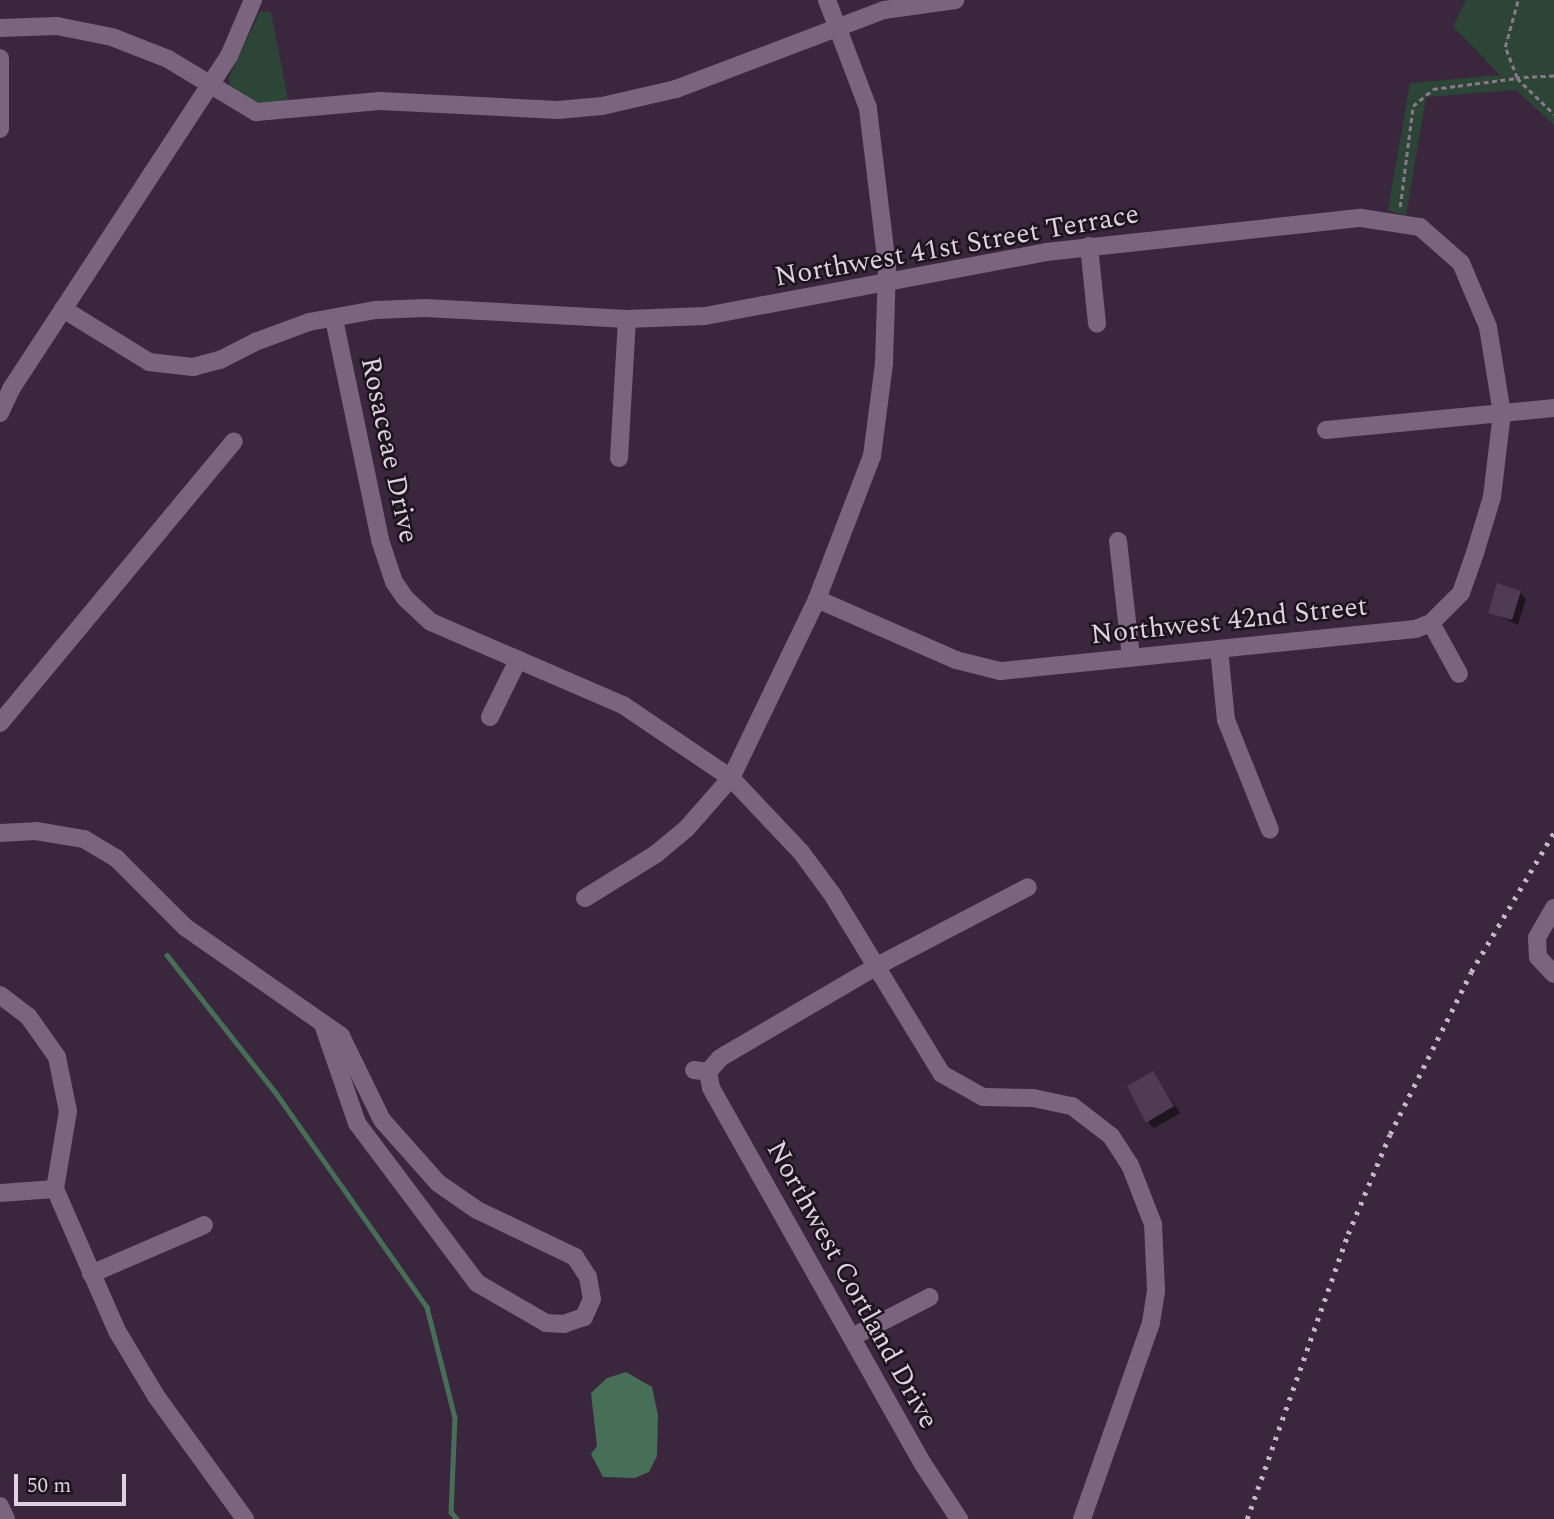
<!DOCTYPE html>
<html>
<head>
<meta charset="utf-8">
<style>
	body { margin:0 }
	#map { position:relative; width:1554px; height:1519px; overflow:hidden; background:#3a263d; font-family:Spectral,serif }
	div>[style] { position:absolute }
	.green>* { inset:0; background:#2c4536 }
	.water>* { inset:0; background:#476e57 }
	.shadow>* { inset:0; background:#0007 }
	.stream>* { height:4.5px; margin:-2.25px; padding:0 2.25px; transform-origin:2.25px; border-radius:2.25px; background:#476e57 }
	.building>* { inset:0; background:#4f3b53 }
	.path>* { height:2.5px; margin-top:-1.25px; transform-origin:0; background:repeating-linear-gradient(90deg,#88788a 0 5px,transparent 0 8.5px) }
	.minor>* { height:18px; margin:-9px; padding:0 9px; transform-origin:9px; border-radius:9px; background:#7a647e }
	.rail>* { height:4.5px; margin-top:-2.25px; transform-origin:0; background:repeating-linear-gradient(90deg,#c3b6c5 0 3.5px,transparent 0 10.5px) }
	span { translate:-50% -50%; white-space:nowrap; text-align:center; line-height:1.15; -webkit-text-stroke:5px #1c131d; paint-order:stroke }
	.street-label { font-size:28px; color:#ded2e0 }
	.scale { position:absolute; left:14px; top:1474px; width:112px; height:32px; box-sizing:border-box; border:4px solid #ded2e0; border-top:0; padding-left:9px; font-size:21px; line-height:24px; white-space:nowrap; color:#ded2e0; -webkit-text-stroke:5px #1c131d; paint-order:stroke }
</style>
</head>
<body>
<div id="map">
	<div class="green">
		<i style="clip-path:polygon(1466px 0,1554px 0,1554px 125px,1516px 90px,1426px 97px,1406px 216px,1388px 210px,1410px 83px,1500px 75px,1453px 27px)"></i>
		<i style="clip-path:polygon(260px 12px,271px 12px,289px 104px,256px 103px,230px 88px,229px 77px)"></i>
	</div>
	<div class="water">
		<i style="clip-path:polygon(626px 1372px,652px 1387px,658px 1415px,657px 1456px,649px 1472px,635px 1478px,603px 1477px,591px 1454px,597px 1446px,591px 1393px,607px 1378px)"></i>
	</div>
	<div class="shadow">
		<i style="clip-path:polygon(1520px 592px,1526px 599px,1518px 625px,1490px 612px)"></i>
		<i style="clip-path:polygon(1153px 1073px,1180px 1113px,1154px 1128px,1147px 1122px)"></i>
	</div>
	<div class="stream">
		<i style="left:167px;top:955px;width:176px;rotate:51.7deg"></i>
		<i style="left:276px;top:1093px;width:262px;rotate:54.8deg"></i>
		<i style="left:427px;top:1307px;width:114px;rotate:75.8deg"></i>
		<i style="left:455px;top:1418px;width:94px;rotate:92.4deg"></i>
		<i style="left:451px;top:1512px;width:9px;rotate:49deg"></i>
	</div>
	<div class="building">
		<i style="clip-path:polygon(1497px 583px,1521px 591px,1512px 620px,1488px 613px)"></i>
		<i style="clip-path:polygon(1153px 1071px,1174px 1106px,1146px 1123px,1127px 1086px)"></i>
	</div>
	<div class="path">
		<i style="left:1554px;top:76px;width:37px;rotate:177deg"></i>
		<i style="left:1517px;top:78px;width:52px;rotate:44.2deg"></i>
		<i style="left:1400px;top:207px;width:102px;rotate:-82.7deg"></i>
		<i style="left:1413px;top:106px;width:26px;rotate:-40deg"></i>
		<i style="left:1433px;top:89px;width:85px;rotate:-7.5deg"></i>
		<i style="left:1517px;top:78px;width:33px;rotate:-111deg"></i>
		<i style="left:1505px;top:47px;width:49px;rotate:-74.5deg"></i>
	</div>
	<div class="minor">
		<i style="left:0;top:28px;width:57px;rotate:-2deg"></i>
		<i style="left:57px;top:26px;width:56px;rotate:11.3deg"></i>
		<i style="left:112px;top:37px;width:60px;rotate:21.4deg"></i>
		<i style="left:168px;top:59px;width:103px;rotate:31.1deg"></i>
		<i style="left:256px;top:112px;width:124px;rotate:-5.1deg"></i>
		<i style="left:380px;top:101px;width:178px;rotate:2.9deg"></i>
		<i style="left:558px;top:110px;width:44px;rotate:-5.2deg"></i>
		<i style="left:602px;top:106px;width:76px;rotate:-12.9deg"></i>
		<i style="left:676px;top:89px;width:222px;rotate:-20.8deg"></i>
		<i style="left:884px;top:10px;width:72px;rotate:-8deg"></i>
		<i style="left:0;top:58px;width:71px;rotate:90deg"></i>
		<i style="left:1089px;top:246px;width:78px;rotate:84.1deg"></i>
		<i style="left:63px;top:309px;width:101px;rotate:31.6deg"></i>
		<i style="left:149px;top:362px;width:44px;rotate:6.5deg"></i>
		<i style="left:193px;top:367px;width:28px;rotate:-15deg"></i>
		<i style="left:220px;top:360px;width:39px;rotate:-27deg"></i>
		<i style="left:255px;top:342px;width:58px;rotate:-20.3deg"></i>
		<i style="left:309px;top:322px;width:68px;rotate:-10.2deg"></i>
		<i style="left:376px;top:310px;width:49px;rotate:-2.3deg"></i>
		<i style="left:425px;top:308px;width:202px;rotate:3.1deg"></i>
		<i style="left:627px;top:319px;width:78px;rotate:-2.2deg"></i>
		<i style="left:705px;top:316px;width:347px;rotate:-10.6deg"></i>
		<i style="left:1046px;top:252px;width:317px;rotate:-6.2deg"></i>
		<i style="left:1361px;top:218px;width:60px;rotate:8.7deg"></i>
		<i style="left:1420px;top:227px;width:55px;rotate:41.3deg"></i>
		<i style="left:1461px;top:263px;width:69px;rotate:67.1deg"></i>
		<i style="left:1488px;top:327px;width:87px;rotate:80.8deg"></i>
		<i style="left:1502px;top:413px;width:85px;rotate:96.8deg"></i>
		<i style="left:1492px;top:497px;width:59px;rotate:106.9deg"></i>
		<i style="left:1475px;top:553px;width:42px;rotate:109.3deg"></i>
		<i style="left:1461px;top:593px;width:42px;rotate:135deg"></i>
		<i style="left:1431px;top:623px;width:17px;rotate:159deg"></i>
		<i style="left:1415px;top:629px;width:417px;rotate:174.2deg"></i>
		<i style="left:1000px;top:671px;width:45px;rotate:-166deg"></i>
		<i style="left:956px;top:660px;width:152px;rotate:-156.3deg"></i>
		<i style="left:334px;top:319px;width:226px;rotate:78.2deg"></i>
		<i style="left:380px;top:540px;width:44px;rotate:71.6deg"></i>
		<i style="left:394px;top:582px;width:19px;rotate:55deg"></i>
		<i style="left:405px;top:598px;width:35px;rotate:43deg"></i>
		<i style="left:431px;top:622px;width:209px;rotate:23.4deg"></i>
		<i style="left:623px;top:705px;width:130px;rotate:34.1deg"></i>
		<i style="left:731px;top:778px;width:102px;rotate:46.6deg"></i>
		<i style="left:801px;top:852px;width:52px;rotate:53.6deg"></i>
		<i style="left:832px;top:894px;width:211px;rotate:58.6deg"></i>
		<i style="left:942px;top:1074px;width:47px;rotate:29.3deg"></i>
		<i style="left:983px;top:1097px;width:50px;rotate:1.1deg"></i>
		<i style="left:1033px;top:1098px;width:40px;rotate:12deg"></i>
		<i style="left:1072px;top:1106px;width:49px;rotate:37.6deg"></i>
		<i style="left:1111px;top:1136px;width:35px;rotate:57deg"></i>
		<i style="left:1130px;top:1165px;width:63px;rotate:68.7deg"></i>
		<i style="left:1153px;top:1224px;width:67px;rotate:87.4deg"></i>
		<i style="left:1156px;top:1291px;width:32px;rotate:99deg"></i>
		<i style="left:1151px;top:1323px;width:208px;rotate:109.4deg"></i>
		<i style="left:0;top:413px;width:26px;rotate:-65deg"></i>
		<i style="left:11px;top:389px;width:398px;rotate:-56.8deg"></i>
		<i style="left:229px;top:56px;width:61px;rotate:-66.8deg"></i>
		<i style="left:1326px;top:430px;width:229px;rotate:-5.5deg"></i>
		<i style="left:619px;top:458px;width:139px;rotate:-86.7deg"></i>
		<i style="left:1118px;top:541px;width:117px;rotate:83.6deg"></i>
		<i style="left:1431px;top:623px;width:58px;rotate:61.2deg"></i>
		<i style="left:1219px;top:649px;width:71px;rotate:84.4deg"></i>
		<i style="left:1226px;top:720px;width:118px;rotate:68.2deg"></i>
		<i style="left:490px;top:717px;width:64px;rotate:-63.8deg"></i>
		<i style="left:0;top:723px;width:366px;rotate:-50.3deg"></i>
		<i style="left:0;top:833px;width:36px;rotate:-3deg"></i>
		<i style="left:36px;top:831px;width:49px;rotate:9.5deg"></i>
		<i style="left:84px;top:839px;width:39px;rotate:31deg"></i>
		<i style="left:117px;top:859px;width:96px;rotate:45deg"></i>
		<i style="left:185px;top:927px;width:190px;rotate:34.9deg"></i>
		<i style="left:341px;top:1036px;width:93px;rotate:64deg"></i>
		<i style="left:382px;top:1120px;width:84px;rotate:48.4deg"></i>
		<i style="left:438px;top:1183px;width:47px;rotate:34.7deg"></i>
		<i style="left:477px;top:1210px;width:109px;rotate:25.6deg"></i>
		<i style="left:575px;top:1257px;width:24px;rotate:57deg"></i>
		<i style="left:588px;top:1277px;width:22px;rotate:80deg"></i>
		<i style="left:592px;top:1299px;width:20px;rotate:114deg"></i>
		<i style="left:584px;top:1317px;width:21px;rotate:161deg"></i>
		<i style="left:564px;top:1324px;width:18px;rotate:-177deg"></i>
		<i style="left:546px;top:1323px;width:80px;rotate:-149.9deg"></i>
		<i style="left:477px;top:1283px;width:200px;rotate:-126.9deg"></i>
		<i style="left:357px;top:1123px;width:105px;rotate:-109deg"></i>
		<i style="left:585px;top:898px;width:84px;rotate:-31.8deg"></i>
		<i style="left:656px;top:854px;width:40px;rotate:-40deg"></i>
		<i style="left:687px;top:828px;width:67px;rotate:-48.7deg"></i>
		<i style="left:731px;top:778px;width:199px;rotate:-64.3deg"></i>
		<i style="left:817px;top:599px;width:153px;rotate:-69deg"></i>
		<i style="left:872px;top:456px;width:94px;rotate:-82.6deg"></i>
		<i style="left:884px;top:363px;width:97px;rotate:-88.2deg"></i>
		<i style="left:887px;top:266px;width:159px;rotate:-96.9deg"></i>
		<i style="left:868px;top:108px;width:116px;rotate:-110.8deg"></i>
		<i style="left:1554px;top:908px;width:34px;rotate:120deg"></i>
		<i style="left:1537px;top:938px;width:19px;rotate:87deg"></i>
		<i style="left:1538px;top:957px;width:23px;rotate:47deg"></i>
		<i style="left:0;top:995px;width:35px;rotate:37deg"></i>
		<i style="left:28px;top:1016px;width:50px;rotate:54.7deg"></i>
		<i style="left:57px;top:1057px;width:55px;rotate:78.5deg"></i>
		<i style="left:68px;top:1111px;width:79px;rotate:99.5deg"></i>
		<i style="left:55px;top:1189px;width:155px;rotate:66.4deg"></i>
		<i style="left:117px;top:1331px;width:76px;rotate:59deg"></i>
		<i style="left:156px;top:1396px;width:152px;rotate:54.1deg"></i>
		<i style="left:694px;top:1070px;width:14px;rotate:8deg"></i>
		<i style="left:708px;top:1072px;width:16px;rotate:79deg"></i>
		<i style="left:711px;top:1088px;width:432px;rotate:60.6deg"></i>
		<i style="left:923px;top:1464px;width:66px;rotate:56.8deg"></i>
		<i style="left:708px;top:1072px;width:18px;rotate:-49deg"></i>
		<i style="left:720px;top:1058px;width:182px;rotate:-30.4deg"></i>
		<i style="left:877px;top:966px;width:170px;rotate:-27.6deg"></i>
		<i style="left:0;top:1193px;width:55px;rotate:-4.2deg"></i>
		<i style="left:91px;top:1274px;width:123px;rotate:-23.4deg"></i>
		<i style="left:854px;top:1336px;width:85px;rotate:-27.2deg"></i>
		<i style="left:0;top:1506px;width:14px;rotate:65deg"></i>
	</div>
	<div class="rail">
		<i style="left:1247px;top:1519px;width:302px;rotate:-70.5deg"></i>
		<i style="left:1348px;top:1234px;width:108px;rotate:-67.2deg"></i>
		<i style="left:1390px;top:1134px;width:181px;rotate:-63.4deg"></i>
		<i style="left:1471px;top:972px;width:163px;rotate:-59.3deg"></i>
	</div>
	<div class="street-label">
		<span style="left:957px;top:246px;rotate:-10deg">Northwest 41st Street Terrace</span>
		<span style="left:389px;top:450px;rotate:78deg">Rosaceae Drive</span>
		<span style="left:1229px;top:621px;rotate:-6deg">Northwest 42nd Street</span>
		<span style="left:852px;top:1285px;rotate:61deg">Northwest Cortland Drive</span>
	</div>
	<div class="scale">50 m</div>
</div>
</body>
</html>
